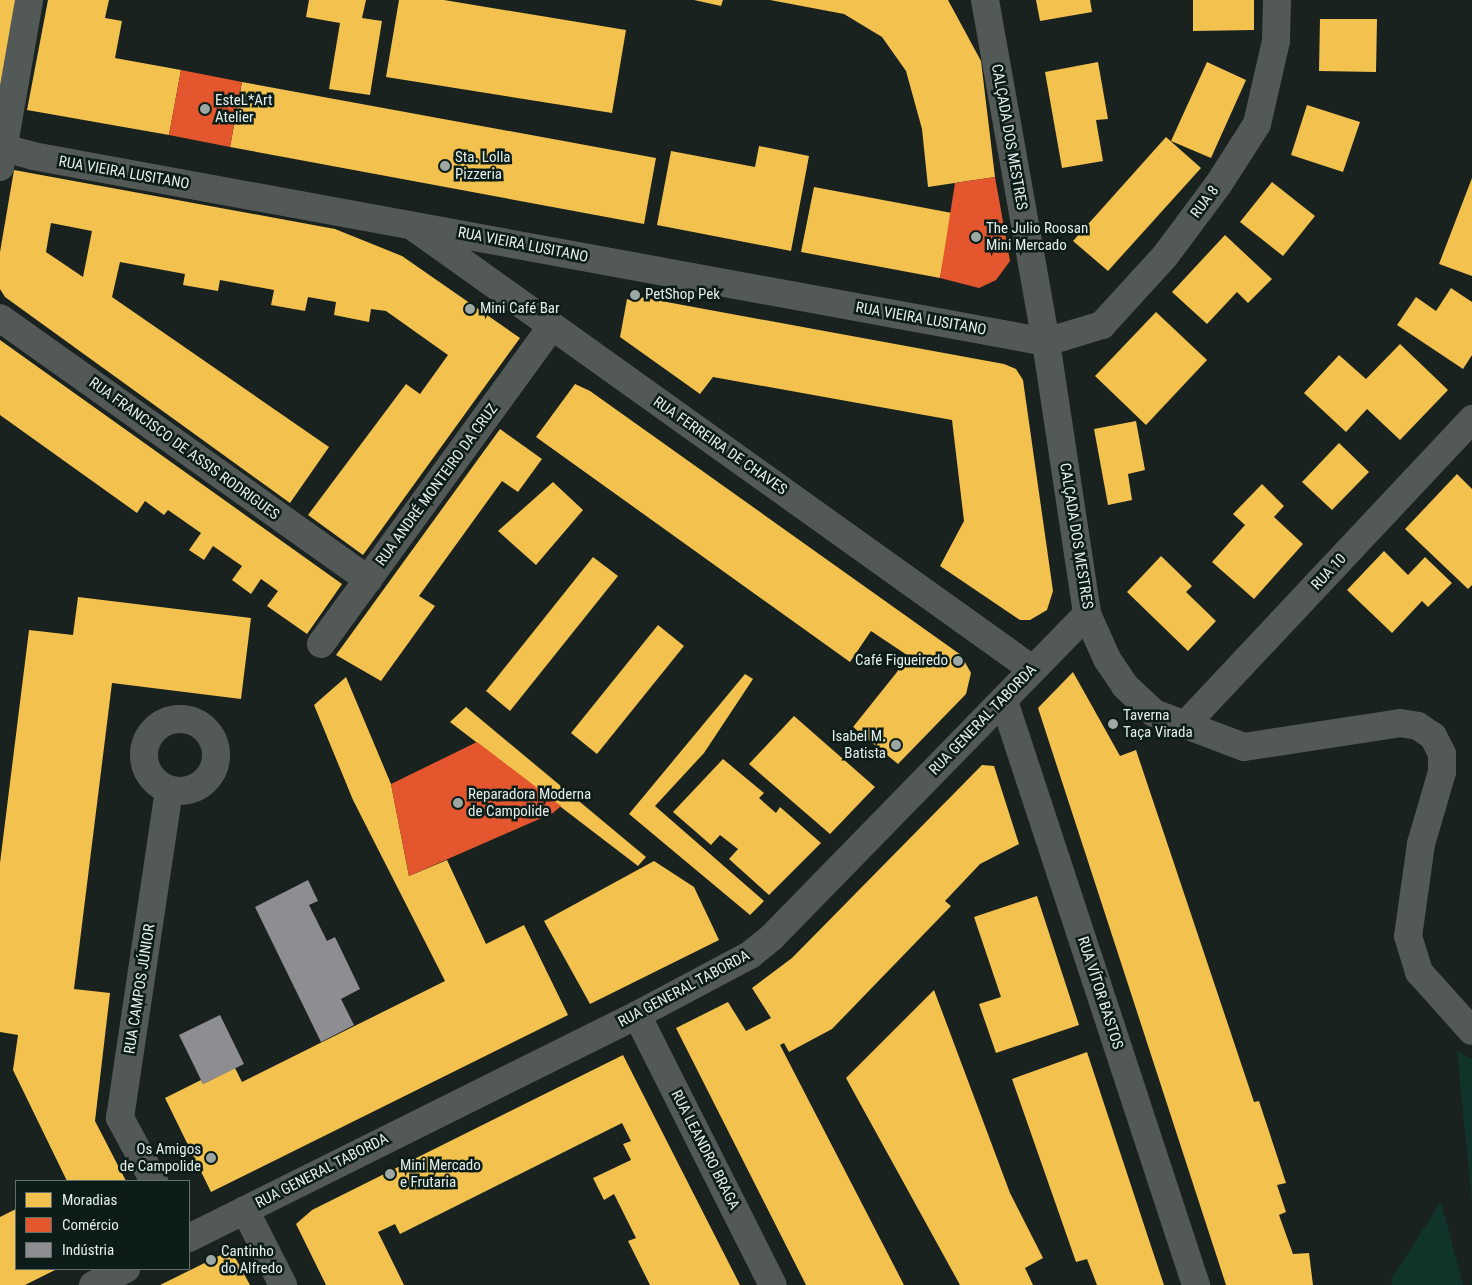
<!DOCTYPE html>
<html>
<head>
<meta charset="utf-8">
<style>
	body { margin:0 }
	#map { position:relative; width:1472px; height:1285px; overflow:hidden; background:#1a2220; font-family:"Roboto Condensed",sans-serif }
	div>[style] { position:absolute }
	.green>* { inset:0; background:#10342a }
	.homes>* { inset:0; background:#f2c14e }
	.shops>* { inset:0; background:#e4572e }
	.industry>* { inset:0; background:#8d8d92 }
	.street>* { height:28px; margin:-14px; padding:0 14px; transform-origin:14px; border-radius:14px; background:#535956 }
	.street>.ring { margin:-14px; padding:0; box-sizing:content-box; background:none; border:28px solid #535956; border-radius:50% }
	.dots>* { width:14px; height:14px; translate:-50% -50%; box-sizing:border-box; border:2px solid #0c1c18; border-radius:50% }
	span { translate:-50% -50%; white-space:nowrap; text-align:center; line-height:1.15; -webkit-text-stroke:5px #0c1c18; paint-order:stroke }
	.poi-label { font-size:15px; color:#e4eeeb }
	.left { translate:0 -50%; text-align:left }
	.right { translate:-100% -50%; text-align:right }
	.street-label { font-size:15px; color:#e4eeeb }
	.legend { position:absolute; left:15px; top:1180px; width:175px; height:90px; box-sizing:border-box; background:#0c1c18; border:1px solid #62706c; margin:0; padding:6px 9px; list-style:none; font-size:15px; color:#e4eeeb }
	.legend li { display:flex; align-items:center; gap:10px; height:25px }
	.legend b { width:25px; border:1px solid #62706c }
</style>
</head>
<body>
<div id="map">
	<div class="green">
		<i style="clip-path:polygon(1457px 1051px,1472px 1059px,1472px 1202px)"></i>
		<i style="clip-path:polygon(1441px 1202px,1463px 1285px,1392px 1285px,1391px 1279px)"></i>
	</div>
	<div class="homes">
		<i style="clip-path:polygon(0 0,18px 0,0 94px)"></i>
		<i style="clip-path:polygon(48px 0,109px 0,105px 18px,122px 21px,115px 58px,181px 70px,169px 135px,27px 110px)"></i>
		<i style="clip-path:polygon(309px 0,366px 0,362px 18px,382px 21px,370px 95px,329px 89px,340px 23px,306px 17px)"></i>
		<i style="clip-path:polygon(399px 0,444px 0,626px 30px,612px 113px,386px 77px)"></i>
		<i style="clip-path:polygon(694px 0,723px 0,721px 6px)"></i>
		<i style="clip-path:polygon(770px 0,948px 0,981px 61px,995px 177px,928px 187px,922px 129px,906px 71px,882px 37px,844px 14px)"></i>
		<i style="clip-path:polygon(1036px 0,1090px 0,1092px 12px,1040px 21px)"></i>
		<i style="clip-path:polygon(1193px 0,1254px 0,1254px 30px,1193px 31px)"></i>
		<i style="clip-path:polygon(1320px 19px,1377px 19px,1376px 72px,1319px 71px)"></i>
		<i style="clip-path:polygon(1098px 62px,1108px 119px,1096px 120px,1103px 161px,1062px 168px,1045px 72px)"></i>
		<i style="clip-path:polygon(1207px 62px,1246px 80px,1211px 158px,1171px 141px)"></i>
		<i style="clip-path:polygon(242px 82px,656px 158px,644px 224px,230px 147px)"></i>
		<i style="clip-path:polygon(1307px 105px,1360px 122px,1343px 172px,1291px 155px)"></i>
		<i style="clip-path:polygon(1166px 137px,1201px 168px,1108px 271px,1073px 241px)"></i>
		<i style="clip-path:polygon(759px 146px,809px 156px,791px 251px,657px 225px,671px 151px,755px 167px)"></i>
		<i style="clip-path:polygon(evenodd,14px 170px,335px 229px,402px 256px,520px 338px,363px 555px,308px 515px,406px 384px,420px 394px,448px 355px,386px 311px,371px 309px,369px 322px,334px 315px,336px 302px,308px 297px,305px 311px,271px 305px,274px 290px,220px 280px,218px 291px,183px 285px,185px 274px,120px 262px,112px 297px,329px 447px,290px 503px,5px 297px,0 289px,0 252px,14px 170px,51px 223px,92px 231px,83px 277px,46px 252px,51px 223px)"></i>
		<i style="clip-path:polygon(1472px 178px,1472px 276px,1439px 264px)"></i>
		<i style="clip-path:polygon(1272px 182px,1315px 216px,1283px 256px,1240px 222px)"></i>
		<i style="clip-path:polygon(814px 187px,952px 213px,940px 278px,801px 252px)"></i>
		<i style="clip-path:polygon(1225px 235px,1272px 279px,1248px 303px,1237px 292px,1207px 324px,1172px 292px)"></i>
		<i style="clip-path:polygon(1451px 288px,1472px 302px,1472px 355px,1463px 369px,1397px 325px,1416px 297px,1436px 311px)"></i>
		<i style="clip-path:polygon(634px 296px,1004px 364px,1016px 369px,1023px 380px,1053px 591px,1047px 610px,1030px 620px,1020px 620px,940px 566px,964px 521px,952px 420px,713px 377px,700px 394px,620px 337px,627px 299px,633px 301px)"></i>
		<i style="clip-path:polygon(1156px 312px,1207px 360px,1146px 425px,1095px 376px)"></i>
		<i style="clip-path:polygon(0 340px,342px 584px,307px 634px,267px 606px,278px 591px,261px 579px,251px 594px,232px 580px,242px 566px,213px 546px,204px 560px,189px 550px,201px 533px,168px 510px,164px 515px,145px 501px,137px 513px,0 415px)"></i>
		<i style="clip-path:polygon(1400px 344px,1448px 390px,1400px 440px,1367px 409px,1346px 432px,1304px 393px,1339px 355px,1366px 379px)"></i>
		<i style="clip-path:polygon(575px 384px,590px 391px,961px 655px,971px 673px,966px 694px,898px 764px,853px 727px,897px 672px,907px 655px,871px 631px,850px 662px,536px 437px)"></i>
		<i style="clip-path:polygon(1136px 421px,1145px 470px,1128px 474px,1132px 500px,1108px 505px,1094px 429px)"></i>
		<i style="clip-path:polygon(500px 429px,542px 459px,518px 492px,502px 481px,419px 596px,435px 606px,381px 681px,336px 655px)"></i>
		<i style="clip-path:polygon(1339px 443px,1369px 472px,1332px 510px,1302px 482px)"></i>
		<i style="clip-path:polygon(1457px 474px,1472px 489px,1472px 585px,1468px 589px,1405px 529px)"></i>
		<i style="clip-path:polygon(553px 482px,583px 510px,536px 565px,498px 531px)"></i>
		<i style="clip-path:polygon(1262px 484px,1284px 506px,1274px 517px,1303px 544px,1254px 599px,1212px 562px,1245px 525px,1233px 514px)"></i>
		<i style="clip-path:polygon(1384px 551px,1408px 575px,1425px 557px,1452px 583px,1428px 607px,1422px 601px,1392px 633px,1347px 590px)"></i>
		<i style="clip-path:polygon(1161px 556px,1192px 586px,1186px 592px,1216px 621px,1188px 651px,1127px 592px)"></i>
		<i style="clip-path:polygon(593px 557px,618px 576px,510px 711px,486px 691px)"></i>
		<i style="clip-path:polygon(78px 597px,251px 618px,241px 699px,112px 683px,74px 989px,110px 993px,95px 1121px,126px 1181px,67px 1181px,13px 1070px,18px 1035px,0 1032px,0 863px,29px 630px,73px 635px)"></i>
		<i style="clip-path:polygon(658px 625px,684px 646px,597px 754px,571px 733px)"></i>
		<i style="clip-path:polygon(1073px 672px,1120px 756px,1136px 750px,1254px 1102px,1259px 1101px,1286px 1183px,1277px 1185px,1286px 1212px,1279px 1215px,1293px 1254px,1309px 1253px,1313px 1285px,1226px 1285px,1038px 708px)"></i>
		<i style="clip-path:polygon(745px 674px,753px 679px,704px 753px,655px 806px,764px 901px,750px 915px,629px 814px)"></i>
		<i style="clip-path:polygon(346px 677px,391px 784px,409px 876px,447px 860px,486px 944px,524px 925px,568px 1015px,211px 1192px,165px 1098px,201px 1080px,203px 1084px,235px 1068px,242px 1082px,445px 981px,353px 800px,314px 705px)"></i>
		<i style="clip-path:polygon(466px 707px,646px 857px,638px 866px,450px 722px)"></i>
		<i style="clip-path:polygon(794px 716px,875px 787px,830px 834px,749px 764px)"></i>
		<i style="clip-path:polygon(723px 759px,764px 793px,759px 798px,776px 813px,780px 807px,821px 843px,769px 895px,729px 859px,738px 849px,720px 835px,711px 845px,673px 812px)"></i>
		<i style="clip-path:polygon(982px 765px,994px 766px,1019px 844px,980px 864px,945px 901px,951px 906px,832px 1029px,789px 1052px,784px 1043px,780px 1045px,904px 1285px,806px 1285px,676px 1028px,728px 1002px,746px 1031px,771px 1018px,752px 988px,792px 958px)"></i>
		<i style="clip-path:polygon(654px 861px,694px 887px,719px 940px,590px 1004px,544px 921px)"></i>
		<i style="clip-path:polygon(1037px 896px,1079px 1025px,996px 1053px,979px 1004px,1001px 997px,974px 917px)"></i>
		<i style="clip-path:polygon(934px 990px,1010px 1193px,1043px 1258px,1025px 1268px,1033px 1285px,960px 1285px,846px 1078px)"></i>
		<i style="clip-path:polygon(1087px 1052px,1148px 1237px,1164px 1285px,1097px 1285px,1087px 1259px,1076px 1262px,1012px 1079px)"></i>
		<i style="clip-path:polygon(623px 1055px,740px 1285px,650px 1285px,628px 1241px,636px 1238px,614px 1194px,604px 1200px,593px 1178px,631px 1160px,623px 1144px,631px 1141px,622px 1123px,400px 1234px,395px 1224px,378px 1232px,404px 1285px,326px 1285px,296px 1224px,312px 1210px)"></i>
		<i style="clip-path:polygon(16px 1209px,16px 1269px,57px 1269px,25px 1285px,0 1285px,0 1217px)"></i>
		<i style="clip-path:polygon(231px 1250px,250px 1285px,160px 1285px)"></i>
	</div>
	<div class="shops">
		<i style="clip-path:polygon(181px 70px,242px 82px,230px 147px,169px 135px)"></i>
		<i style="clip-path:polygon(995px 177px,1010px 261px,996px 280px,979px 288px,940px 278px,955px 183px)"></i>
		<i style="clip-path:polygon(477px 742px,561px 806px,553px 813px,409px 876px,391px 784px)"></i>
	</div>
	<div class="industry">
		<i style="clip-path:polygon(308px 880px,318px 901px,309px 905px,327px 941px,335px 937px,360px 989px,341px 999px,354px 1025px,321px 1042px,255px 907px)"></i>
		<i style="clip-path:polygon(220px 1015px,244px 1064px,203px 1084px,179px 1035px)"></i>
	</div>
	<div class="street">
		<i style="left:985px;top:0;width:347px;rotate:79.9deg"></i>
		<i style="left:1046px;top:342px;width:275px;rotate:81.4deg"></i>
		<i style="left:1087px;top:614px;width:49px;rotate:66deg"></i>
		<i style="left:1107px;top:659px;width:32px;rotate:56deg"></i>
		<i style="left:1125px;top:686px;width:40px;rotate:43deg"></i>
		<i style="left:1154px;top:713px;width:96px;rotate:20.7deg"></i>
		<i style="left:1244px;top:747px;width:158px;rotate:-8.7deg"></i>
		<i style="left:1400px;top:723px;width:18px;rotate:9deg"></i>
		<i style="left:1418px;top:726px;width:18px;rotate:34deg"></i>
		<i style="left:1433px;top:736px;width:20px;rotate:63deg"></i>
		<i style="left:1442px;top:754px;width:18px;rotate:90deg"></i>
		<i style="left:1442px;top:772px;width:75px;rotate:106.3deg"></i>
		<i style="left:1421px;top:844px;width:93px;rotate:98deg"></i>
		<i style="left:1408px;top:936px;width:38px;rotate:73deg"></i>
		<i style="left:1419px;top:972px;width:79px;rotate:48.1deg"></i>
		<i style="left:0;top:147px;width:34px;rotate:15deg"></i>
		<i style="left:33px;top:156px;width:1030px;rotate:10.4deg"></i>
		<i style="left:1046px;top:342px;width:59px;rotate:-16.9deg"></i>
		<i style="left:1102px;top:325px;width:93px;rotate:-47.6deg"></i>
		<i style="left:1165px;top:256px;width:89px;rotate:-53.3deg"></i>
		<i style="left:1218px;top:185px;width:72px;rotate:-57.4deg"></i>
		<i style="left:1257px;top:124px;width:85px;rotate:-77.1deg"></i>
		<i style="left:1276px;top:41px;width:41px;rotate:-88.6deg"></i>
		<i style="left:0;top:167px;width:169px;rotate:-80.1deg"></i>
		<i style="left:415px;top:228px;width:758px;rotate:35.56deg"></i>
		<i style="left:0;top:318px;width:452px;rotate:35.4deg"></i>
		<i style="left:321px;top:644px;width:393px;rotate:-54deg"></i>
		<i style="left:1004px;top:701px;width:615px;rotate:71.8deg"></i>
		<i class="ring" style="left:144px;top:719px;width:44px;height:44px"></i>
		<i style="left:1185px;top:725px;width:420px;rotate:-46.8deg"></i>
		<i style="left:637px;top:1015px;width:302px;rotate:63.3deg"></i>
		<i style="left:154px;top:1181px;width:72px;rotate:-118.4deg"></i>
		<i style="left:120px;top:1118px;width:332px;rotate:-81.5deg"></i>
		<i style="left:245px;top:1210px;width:84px;rotate:63.1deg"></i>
		<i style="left:189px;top:1238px;width:500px;rotate:-26.46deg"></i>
		<i style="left:637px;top:1015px;width:128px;rotate:-28deg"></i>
		<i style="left:750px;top:955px;width:28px;rotate:-39deg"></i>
		<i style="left:772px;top:937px;width:451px;rotate:-45.7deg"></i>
		<i style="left:93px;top:1285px;width:37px;rotate:-26deg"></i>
	</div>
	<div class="dots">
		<i style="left:205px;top:109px;background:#9da7a4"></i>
		<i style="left:445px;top:166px;background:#9da7a4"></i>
		<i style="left:976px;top:237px;background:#9da7a4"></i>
		<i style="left:635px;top:295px;background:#9da7a4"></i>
		<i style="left:470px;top:309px;background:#9da7a4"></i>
		<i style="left:958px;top:661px;background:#9da7a4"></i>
		<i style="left:1113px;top:724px;background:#9da7a4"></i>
		<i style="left:896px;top:745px;background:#9da7a4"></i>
		<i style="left:458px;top:803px;background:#9da7a4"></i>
		<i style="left:211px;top:1158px;background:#9da7a4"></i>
		<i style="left:390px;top:1174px;background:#9da7a4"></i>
		<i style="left:211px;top:1260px;background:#9da7a4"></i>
	</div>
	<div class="poi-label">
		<span class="left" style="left:215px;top:109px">EsteL*Art<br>Atelier</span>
		<span class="left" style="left:455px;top:166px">Sta. Lolla<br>Pizzeria</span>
		<span class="left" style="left:986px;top:237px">The Julio Roosan<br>Mini Mercado</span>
		<span class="left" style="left:645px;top:295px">PetShop Pek</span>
		<span class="left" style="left:480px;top:309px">Mini Café Bar</span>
		<span class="right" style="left:948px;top:661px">Café Figueiredo</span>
		<span class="left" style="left:1123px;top:724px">Taverna<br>Taça Virada</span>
		<span class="right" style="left:886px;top:745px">Isabel M.<br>Batista</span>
		<span class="left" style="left:468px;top:803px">Reparadora Moderna<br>de Campolide</span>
		<span class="right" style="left:201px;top:1158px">Os Amigos<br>de Campolide</span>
		<span class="left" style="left:400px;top:1174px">Mini Mercado<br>e Frutaria</span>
		<span class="left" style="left:221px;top:1260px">Cantinho<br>do Alfredo</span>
	</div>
	<div class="street-label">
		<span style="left:1009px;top:137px;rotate:80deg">CALÇADA DOS MESTRES</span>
		<span style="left:124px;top:173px;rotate:10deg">RUA VIEIRA LUSITANO</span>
		<span style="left:1205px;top:202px;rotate:-53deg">RUA 8</span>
		<span style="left:523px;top:245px;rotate:11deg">RUA VIEIRA LUSITANO</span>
		<span style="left:921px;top:319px;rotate:10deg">RUA VIEIRA LUSITANO</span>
		<span style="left:720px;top:446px;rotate:35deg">RUA FERREIRA DE CHAVES</span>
		<span style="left:184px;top:449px;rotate:36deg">RUA FRANCISCO DE ASSIS RODRIGUES</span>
		<span style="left:437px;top:485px;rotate:-54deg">RUA ANDRÉ MONTEIRO DA CRUZ</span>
		<span style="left:1076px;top:536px;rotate:81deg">CALÇADA DOS MESTRES</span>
		<span style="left:1329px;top:572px;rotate:-47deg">RUA 10</span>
		<span style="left:983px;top:720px;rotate:-46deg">RUA GENERAL TABORDA</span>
		<span style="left:140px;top:989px;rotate:-81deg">RUA CAMPOS JÚNIOR</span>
		<span style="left:684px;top:989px;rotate:-28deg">RUA GENERAL TABORDA</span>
		<span style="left:1100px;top:993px;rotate:72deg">RUA VÍTOR BASTOS</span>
		<span style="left:705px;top:1150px;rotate:63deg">RUA LEANDRO BRAGA</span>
		<span style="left:322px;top:1171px;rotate:-27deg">RUA GENERAL TABORDA</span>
	</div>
	<ul class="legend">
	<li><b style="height:14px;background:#f2c14e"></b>Moradias</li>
	<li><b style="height:14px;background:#e4572e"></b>Comércio</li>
	<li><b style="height:14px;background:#8d8d92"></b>Indústria</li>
	</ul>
</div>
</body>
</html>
